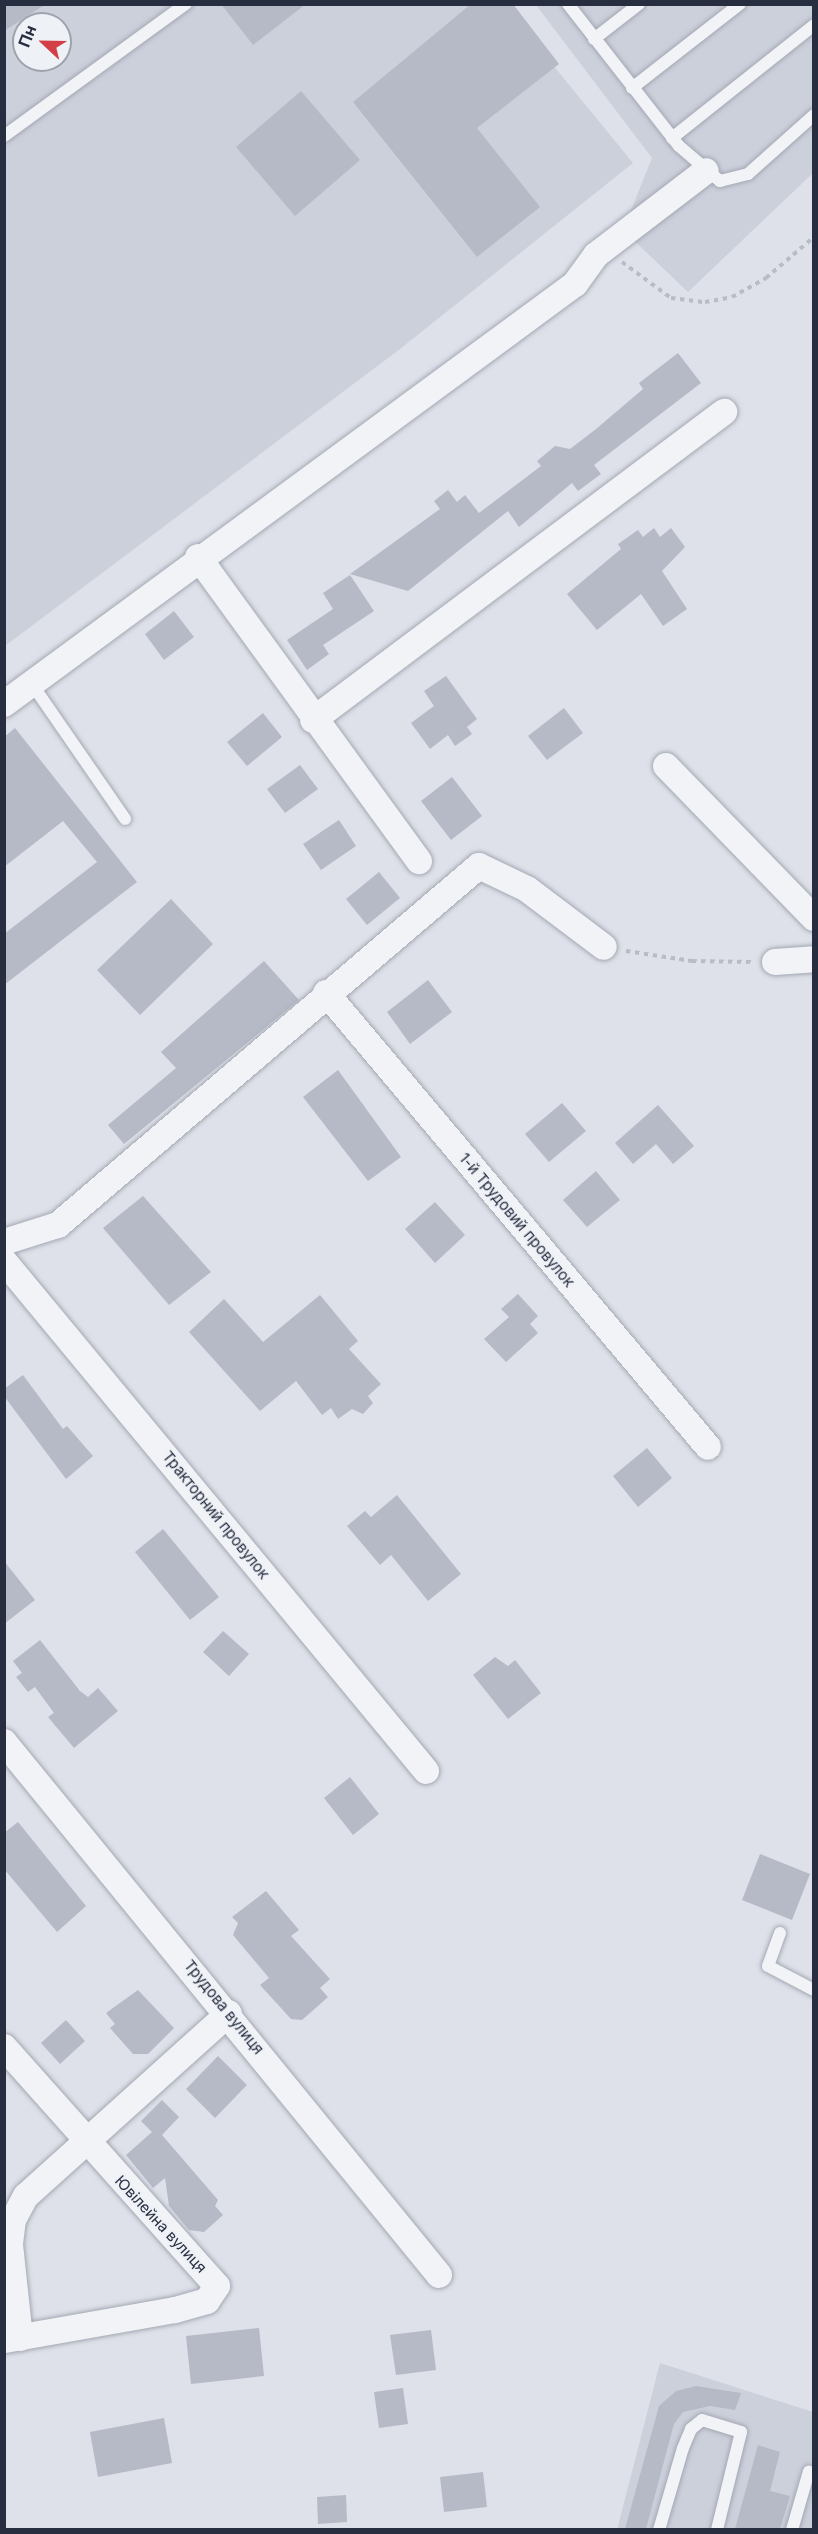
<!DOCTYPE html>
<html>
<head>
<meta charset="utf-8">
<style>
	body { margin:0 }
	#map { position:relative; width:818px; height:2534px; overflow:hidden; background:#dee1e9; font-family:Inter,sans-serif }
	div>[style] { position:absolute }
	.built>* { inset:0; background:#ccd0db }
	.building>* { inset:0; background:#b5bac6 }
	.path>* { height:4px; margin-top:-2px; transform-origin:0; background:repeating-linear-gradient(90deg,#b8bcc4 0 4.5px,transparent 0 9px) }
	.roads { filter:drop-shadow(0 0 2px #a3a8b3) drop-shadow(0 0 2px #a3a8b3) }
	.lane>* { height:12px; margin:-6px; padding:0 6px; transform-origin:6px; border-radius:6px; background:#f1f3f7 }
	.street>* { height:26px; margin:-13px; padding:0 13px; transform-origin:13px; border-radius:13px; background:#f1f3f7 }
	span { translate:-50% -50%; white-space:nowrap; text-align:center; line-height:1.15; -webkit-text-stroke:4.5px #eef1f6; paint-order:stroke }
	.street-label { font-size:15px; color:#272e40 }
	.frame { position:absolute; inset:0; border:6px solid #272e40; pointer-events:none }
	.north { position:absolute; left:12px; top:12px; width:60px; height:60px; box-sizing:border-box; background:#eef1f6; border:2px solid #9ea3ad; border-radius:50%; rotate:292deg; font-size:16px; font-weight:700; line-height:24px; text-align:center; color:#272e40 }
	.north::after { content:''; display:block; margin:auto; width:21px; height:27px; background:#d33e47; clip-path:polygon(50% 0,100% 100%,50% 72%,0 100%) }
</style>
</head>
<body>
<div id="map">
	<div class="built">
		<i style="clip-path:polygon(evenodd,5px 5px,504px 5px,633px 163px,400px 349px,5px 646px,5px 5px,24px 24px,60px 24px,60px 60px,24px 60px,24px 24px)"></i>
		<i style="clip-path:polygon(536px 5px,813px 5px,813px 173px,688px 292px,623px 230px,652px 158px)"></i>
		<i style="clip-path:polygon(660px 2363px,813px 2412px,813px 2529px,617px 2530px)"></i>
	</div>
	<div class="building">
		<i style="clip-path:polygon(4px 4px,46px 4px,4px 31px)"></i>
		<i style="clip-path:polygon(221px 4px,306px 4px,253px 45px)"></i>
		<i style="clip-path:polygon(471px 4px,513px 4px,559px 64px,477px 128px,540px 207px,477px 257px,353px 102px)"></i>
		<i style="clip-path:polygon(301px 91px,360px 160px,295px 216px,236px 147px)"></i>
		<i style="clip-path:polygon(678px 353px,701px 383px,594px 465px,601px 474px,578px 491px,572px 483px,519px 527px,508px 511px,408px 591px,350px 574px,440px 509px,434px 501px,448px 490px,457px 502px,465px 495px,479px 513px,541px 466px,537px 461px,555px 446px,570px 449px,596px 429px,643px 389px,639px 383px)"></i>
		<i style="clip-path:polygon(654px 528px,660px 537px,671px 528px,685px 547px,662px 571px,687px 609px,663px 626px,641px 594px,597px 630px,567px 594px,621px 549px,618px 544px,638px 530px,643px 537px)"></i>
		<i style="clip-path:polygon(350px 575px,374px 611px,323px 645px,329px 654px,307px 670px,287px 640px,333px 609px,323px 593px)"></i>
		<i style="clip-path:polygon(174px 611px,194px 637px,164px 660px,145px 634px)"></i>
		<i style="clip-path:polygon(446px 676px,477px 719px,467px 727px,472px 734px,455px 746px,448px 735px,430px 749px,411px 723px,434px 706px,424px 691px)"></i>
		<i style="clip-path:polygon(564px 708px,583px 733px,547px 760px,528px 736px)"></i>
		<i style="clip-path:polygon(263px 713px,282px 737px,247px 766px,227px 742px)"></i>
		<i style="clip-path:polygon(15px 728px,137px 882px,4px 985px,4px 934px,97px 862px,63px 821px,4px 867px,4px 737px)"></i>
		<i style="clip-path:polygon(300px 765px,318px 789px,285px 813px,267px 789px)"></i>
		<i style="clip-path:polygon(452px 777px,482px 816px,451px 840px,421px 801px)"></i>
		<i style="clip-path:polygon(339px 820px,356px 846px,321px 870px,303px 844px)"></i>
		<i style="clip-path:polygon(379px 872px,400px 898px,367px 925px,346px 899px)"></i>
		<i style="clip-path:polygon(171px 899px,213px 944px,140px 1015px,97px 970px)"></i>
		<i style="clip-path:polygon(264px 961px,299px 1000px,124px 1144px,108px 1125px,176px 1068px,161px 1052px)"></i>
		<i style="clip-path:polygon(428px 980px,452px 1012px,410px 1044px,387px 1012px)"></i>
		<i style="clip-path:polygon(338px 1070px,401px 1157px,368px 1181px,303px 1097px)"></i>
		<i style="clip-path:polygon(562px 1103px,586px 1131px,549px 1162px,525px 1134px)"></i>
		<i style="clip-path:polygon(658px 1105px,694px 1146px,673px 1164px,656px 1144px,633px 1164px,615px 1143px)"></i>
		<i style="clip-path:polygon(596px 1171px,620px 1200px,587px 1227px,563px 1200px)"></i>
		<i style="clip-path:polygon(143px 1196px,211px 1272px,169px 1305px,103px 1228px)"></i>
		<i style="clip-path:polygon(435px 1202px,465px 1235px,435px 1263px,405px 1229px)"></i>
		<i style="clip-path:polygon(518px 1294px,538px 1316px,530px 1324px,538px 1333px,506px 1362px,484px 1339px,509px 1317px,501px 1309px)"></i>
		<i style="clip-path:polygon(320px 1295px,358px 1341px,349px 1349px,381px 1384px,368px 1396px,373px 1403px,363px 1414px,352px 1409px,338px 1419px,331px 1408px,322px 1415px,296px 1381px,260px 1411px,189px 1332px,224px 1299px,263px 1342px)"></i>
		<i style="clip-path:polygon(23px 1375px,63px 1429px,67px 1426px,93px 1456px,66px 1479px,4px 1396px,4px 1389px)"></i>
		<i style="clip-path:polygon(647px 1448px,672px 1478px,638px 1507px,613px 1476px)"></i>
		<i style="clip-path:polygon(397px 1495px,461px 1574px,428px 1601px,391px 1555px,380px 1565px,347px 1526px,365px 1511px,371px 1517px)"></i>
		<i style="clip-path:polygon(163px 1529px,219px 1597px,190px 1620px,135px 1552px)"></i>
		<i style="clip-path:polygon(4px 1561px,35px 1600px,4px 1624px)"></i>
		<i style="clip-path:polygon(223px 1631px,249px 1654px,229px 1676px,203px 1652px)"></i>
		<i style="clip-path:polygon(40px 1640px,80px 1691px,88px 1697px,98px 1688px,118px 1711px,74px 1748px,48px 1717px,54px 1713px,35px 1687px,28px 1692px,16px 1677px,22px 1673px,13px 1661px)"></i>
		<i style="clip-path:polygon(495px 1657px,508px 1666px,515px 1660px,541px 1693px,508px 1719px,473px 1675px)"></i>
		<i style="clip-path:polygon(350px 1777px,379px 1814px,353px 1835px,324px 1798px)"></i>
		<i style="clip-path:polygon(18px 1822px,86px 1906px,57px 1932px,4px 1869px,4px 1833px)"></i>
		<i style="clip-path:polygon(760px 1854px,810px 1874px,792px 1920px,742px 1900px)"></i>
		<i style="clip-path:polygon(266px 1891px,299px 1930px,291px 1936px,330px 1979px,320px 1988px,328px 1997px,302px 2020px,291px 2019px,260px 1985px,269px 1978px,233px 1935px,238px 1923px,232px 1917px)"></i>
		<i style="clip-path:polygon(138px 1990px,174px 2028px,148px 2054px,133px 2054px,110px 2028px,115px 2024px,106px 2013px)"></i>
		<i style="clip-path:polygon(66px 2020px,85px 2041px,60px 2064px,41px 2043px)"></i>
		<i style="clip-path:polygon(218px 2056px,247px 2085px,215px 2118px,186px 2089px)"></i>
		<i style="clip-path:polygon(162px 2100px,179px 2117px,162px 2135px,218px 2200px,215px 2206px,223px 2215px,204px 2232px,189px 2230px,169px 2206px,165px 2178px,153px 2188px,126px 2155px,152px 2132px,141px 2121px)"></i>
		<i style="clip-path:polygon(259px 2328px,264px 2376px,191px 2384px,186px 2336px)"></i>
		<i style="clip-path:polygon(431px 2330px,436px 2370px,396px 2375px,390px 2335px)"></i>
		<i style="clip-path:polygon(696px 2386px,741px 2393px,735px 2410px,710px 2406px,683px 2412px,674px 2424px,646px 2529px,625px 2529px,659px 2406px,676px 2391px)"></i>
		<i style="clip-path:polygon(403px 2388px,408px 2424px,379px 2428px,374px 2392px)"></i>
		<i style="clip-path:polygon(164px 2418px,172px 2463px,98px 2477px,90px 2432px)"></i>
		<i style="clip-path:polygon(758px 2445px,780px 2452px,770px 2491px,790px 2496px,780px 2529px,735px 2529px)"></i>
		<i style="clip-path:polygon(483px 2472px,487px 2507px,444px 2512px,440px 2477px)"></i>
		<i style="clip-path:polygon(346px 2495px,347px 2522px,318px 2524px,317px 2497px)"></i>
	</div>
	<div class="path">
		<i style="left:622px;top:262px;width:61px;rotate:36.3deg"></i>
		<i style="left:671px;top:298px;width:34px;rotate:7deg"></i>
		<i style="left:705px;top:302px;width:27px;rotate:-10deg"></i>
		<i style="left:732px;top:297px;width:39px;rotate:-29deg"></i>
		<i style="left:766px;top:278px;width:63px;rotate:-40.5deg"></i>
		<i style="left:626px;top:951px;width:67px;rotate:8.6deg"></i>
		<i style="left:692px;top:961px;width:60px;rotate:1deg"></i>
	</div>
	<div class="roads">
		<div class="lane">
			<i style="left:568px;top:4px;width:180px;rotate:52deg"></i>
			<i style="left:679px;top:146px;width:54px;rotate:40.5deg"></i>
			<i style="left:720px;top:181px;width:29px;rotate:-14deg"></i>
			<i style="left:748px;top:174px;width:89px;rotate:-41.8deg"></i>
			<i style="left:594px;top:39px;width:57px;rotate:-37.9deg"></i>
			<i style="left:632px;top:88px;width:137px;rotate:-37.9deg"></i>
			<i style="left:4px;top:136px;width:225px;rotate:-36deg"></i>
			<i style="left:672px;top:138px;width:181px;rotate:-38.5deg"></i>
			<i style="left:32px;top:684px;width:164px;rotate:55.4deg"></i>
			<i style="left:780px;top:1933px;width:35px;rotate:110deg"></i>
			<i style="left:768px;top:1966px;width:52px;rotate:27.6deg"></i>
			<i style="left:659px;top:2530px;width:85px;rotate:-73.7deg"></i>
			<i style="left:683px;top:2448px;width:21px;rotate:-67deg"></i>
			<i style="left:691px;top:2429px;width:14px;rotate:-39deg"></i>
			<i style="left:702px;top:2420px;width:41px;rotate:17.1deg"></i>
			<i style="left:741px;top:2432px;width:101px;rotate:103.8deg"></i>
			<i style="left:792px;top:2530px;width:61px;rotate:-73.9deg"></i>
		</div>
		<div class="street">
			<i style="left:198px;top:557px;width:376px;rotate:54deg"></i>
			<i style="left:4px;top:704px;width:709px;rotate:-36.34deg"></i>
			<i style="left:575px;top:284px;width:36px;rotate:-54deg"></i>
			<i style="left:596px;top:255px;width:138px;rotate:-37.4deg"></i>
			<i style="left:313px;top:720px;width:514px;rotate:-36.85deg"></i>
			<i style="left:666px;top:766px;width:212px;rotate:45.8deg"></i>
			<i style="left:775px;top:962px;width:39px;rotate:-4deg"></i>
			<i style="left:326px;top:993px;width:593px;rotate:49.92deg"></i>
			<i style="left:4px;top:1242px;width:57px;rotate:-17.5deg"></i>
			<i style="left:58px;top:1225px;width:553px;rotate:-40.46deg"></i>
			<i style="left:479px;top:866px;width:53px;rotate:25.6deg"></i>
			<i style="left:527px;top:889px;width:96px;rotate:37deg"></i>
			<i style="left:4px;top:1261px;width:662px;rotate:50.39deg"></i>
			<i style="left:4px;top:1742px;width:688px;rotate:50.78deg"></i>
			<i style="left:4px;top:2047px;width:320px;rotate:48.3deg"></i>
			<i style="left:217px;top:2286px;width:18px;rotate:124deg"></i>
			<i style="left:207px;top:2301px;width:33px;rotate:164deg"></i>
			<i style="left:175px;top:2310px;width:174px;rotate:170deg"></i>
			<i style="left:20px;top:2338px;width:95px;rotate:-96.1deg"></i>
			<i style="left:10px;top:2244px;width:24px;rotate:-83deg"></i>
			<i style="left:13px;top:2220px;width:27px;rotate:-62deg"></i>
			<i style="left:26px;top:2196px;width:273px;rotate:-42deg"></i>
		</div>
	</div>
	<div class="street-label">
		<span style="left:517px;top:1220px;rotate:50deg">1-й Трудовий провулок</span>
		<span style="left:216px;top:1515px;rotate:51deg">Тракторний провулок</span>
		<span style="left:224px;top:2007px;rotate:51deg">Трудова вулиця</span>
		<span style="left:161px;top:2224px;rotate:47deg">Ювілейна вулиця</span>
	</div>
	<div class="frame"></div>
	<div class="north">Пн</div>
</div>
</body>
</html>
